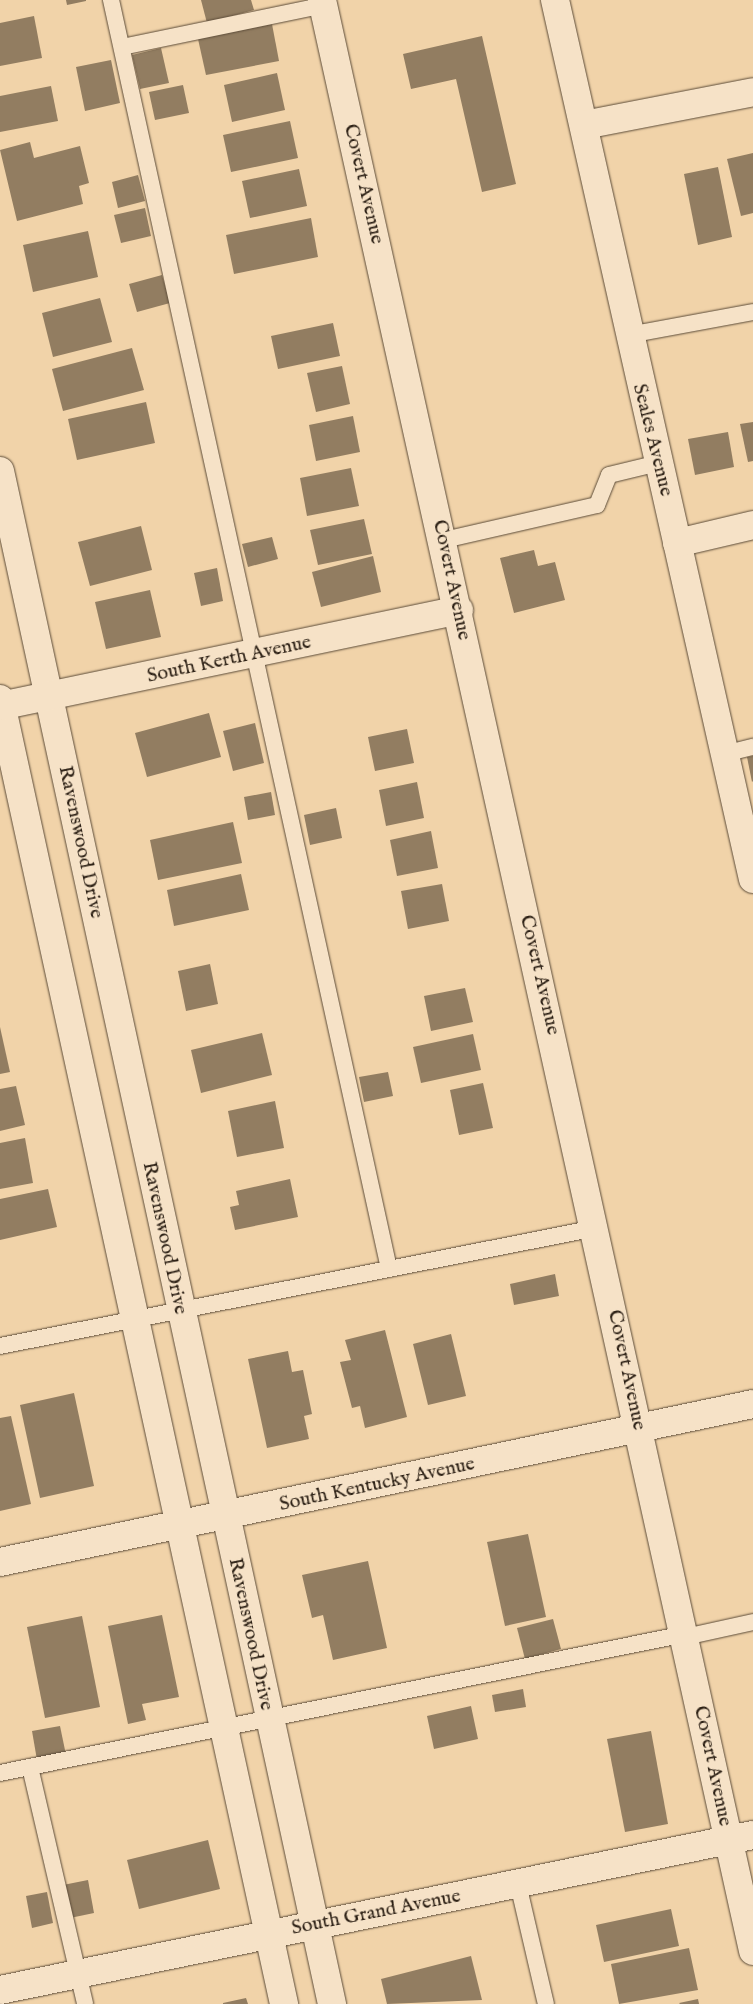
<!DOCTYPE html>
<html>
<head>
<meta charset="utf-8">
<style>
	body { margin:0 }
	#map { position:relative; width:753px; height:2004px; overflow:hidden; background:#f1d3a9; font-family:"IM FELL English",serif }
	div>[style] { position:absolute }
	.building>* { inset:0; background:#927d61 }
	.roads { filter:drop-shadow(0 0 1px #5c4c39) drop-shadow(0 0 1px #5c4c39) }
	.service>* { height:16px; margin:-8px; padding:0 8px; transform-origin:8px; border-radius:8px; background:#f6e2c7 }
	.minor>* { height:28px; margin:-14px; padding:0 14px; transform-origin:14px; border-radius:14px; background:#f6e2c7 }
	.tertiary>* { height:28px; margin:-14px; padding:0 14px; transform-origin:14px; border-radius:14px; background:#f6e2c7 }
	span { translate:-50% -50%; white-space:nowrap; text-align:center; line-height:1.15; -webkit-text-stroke:4px #f6e2c7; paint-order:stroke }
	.street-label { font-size:20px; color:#2b1f14 }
</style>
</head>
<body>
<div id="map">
	<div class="building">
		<i style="clip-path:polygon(66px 0,86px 0,86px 1px,67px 5px)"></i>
		<i style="clip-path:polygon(201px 0,251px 0,254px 10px,207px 23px)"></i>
		<i style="clip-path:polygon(34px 16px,42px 58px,0 66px,0 23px)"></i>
		<i style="clip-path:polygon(272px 24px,279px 61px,206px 75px,198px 39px)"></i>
		<i style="clip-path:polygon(482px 36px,516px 184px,482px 192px,456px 79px,411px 89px,403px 54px)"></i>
		<i style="clip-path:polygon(161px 48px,169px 83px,140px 89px,132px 55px)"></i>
		<i style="clip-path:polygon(111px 60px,120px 103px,85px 111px,76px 67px)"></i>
		<i style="clip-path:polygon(277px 73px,285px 110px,232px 122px,224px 85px)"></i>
		<i style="clip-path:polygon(183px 85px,189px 113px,155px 120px,149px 92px)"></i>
		<i style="clip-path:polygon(51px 86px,58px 121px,0 132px,0 96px)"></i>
		<i style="clip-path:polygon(290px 121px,298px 158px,231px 172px,223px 135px)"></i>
		<i style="clip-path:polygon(30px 142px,34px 158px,80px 146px,89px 183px,79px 186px,83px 204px,17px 221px,0 150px)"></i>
		<i style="clip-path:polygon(753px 153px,753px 213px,741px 216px,727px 159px)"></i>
		<i style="clip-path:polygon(718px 167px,732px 237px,698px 245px,684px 174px)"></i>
		<i style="clip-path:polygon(299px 169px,307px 206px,250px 218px,242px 181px)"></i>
		<i style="clip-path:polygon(138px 175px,145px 201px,118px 208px,112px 182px)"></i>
		<i style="clip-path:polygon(145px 208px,151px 236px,121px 243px,114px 215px)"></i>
		<i style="clip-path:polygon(311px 218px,318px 257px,234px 274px,226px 235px)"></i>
		<i style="clip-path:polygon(88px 231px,98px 277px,33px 292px,23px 245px)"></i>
		<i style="clip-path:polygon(162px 275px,170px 303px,137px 312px,129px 284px)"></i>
		<i style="clip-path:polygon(100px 298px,112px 342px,53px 357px,42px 313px)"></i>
		<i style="clip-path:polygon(333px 323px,340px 356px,278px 369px,271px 336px)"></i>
		<i style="clip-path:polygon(132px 348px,144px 390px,63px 411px,52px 369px)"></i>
		<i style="clip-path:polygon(342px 366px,350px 404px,316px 412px,307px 373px)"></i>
		<i style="clip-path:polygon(146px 402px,155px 443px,77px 460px,68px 419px)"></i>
		<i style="clip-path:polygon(353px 416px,360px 452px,316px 461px,309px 425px)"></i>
		<i style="clip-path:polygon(753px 422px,753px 461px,748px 462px,740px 424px)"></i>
		<i style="clip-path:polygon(728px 432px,734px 467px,695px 475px,688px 439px)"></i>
		<i style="clip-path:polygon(351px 468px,359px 506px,307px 516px,300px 478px)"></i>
		<i style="clip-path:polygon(364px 519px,372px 554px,318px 565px,310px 530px)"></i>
		<i style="clip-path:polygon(141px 526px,152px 570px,90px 586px,78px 542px)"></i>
		<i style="clip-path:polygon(272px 537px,278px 559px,248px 567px,242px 544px)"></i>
		<i style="clip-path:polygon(534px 550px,538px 566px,555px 562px,565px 600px,514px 613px,500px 558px)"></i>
		<i style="clip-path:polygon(373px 556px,381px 592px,321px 607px,312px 572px)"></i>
		<i style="clip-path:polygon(217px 568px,223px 601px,201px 606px,194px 573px)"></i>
		<i style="clip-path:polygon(150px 590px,161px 637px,106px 649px,95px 602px)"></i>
		<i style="clip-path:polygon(209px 713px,221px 757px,147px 777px,135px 733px)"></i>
		<i style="clip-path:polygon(255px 723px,264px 763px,233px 771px,223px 731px)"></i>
		<i style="clip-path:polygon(407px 729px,414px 763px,375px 771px,368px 737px)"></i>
		<i style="clip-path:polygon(753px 756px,753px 781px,752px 782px,747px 757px)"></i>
		<i style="clip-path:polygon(417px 782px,424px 818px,386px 826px,379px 790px)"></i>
		<i style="clip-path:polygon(271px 792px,275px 815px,248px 820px,244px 797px)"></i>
		<i style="clip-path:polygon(336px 808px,342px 838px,310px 845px,304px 815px)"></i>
		<i style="clip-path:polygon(233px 822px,242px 863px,158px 880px,150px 840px)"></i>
		<i style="clip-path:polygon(431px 831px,438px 868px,397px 876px,390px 840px)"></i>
		<i style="clip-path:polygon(241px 874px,249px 910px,174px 926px,167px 890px)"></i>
		<i style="clip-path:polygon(442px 884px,449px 921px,408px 929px,401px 891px)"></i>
		<i style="clip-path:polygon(210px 964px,218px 1004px,186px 1011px,178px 971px)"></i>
		<i style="clip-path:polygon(465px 988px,473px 1022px,431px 1031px,424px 996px)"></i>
		<i style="clip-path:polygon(0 1027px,10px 1072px,0 1074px)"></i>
		<i style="clip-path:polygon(262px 1033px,272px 1075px,201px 1093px,191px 1050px)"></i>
		<i style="clip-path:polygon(473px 1034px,481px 1070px,421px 1083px,413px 1047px)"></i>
		<i style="clip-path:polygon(388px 1072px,393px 1096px,364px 1102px,359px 1077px)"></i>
		<i style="clip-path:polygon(483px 1083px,493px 1128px,459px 1135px,450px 1090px)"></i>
		<i style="clip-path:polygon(16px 1086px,25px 1125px,0 1131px,0 1089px)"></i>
		<i style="clip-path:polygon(275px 1101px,284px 1148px,237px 1157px,228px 1111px)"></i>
		<i style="clip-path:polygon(25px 1138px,33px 1183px,0 1189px,0 1143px)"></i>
		<i style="clip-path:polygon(290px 1179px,298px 1217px,235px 1230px,230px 1207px,239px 1205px,236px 1191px)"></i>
		<i style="clip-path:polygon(48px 1189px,57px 1227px,0 1240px,0 1199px)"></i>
		<i style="clip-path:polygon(555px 1274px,559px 1296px,514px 1305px,510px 1284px)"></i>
		<i style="clip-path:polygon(385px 1330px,407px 1417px,365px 1428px,360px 1406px,352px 1408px,340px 1362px,351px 1360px,345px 1340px)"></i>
		<i style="clip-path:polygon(451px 1334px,466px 1396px,428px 1405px,413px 1344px)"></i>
		<i style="clip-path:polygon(288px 1351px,292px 1372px,303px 1370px,312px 1414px,304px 1416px,309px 1439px,267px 1448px,248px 1359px)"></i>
		<i style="clip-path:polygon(74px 1393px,94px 1486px,40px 1498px,20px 1405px)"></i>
		<i style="clip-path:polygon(11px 1416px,31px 1504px,0 1511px,0 1418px)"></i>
		<i style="clip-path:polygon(528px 1534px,546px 1617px,505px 1626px,487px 1542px)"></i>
		<i style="clip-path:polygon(368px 1561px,387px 1648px,333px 1660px,323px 1615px,312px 1618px,302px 1575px)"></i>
		<i style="clip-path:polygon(162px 1615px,179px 1697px,142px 1704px,146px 1720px,128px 1724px,108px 1626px)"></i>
		<i style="clip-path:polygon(82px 1616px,100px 1707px,45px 1718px,27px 1627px)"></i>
		<i style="clip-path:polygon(553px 1619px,561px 1649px,525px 1659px,517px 1628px)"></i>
		<i style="clip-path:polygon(523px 1689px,526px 1707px,495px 1712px,492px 1695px)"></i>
		<i style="clip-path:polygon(471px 1706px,478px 1739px,434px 1749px,427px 1716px)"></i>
		<i style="clip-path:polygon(60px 1726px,66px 1755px,37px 1760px,32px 1731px)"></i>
		<i style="clip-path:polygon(651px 1731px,668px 1824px,625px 1832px,607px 1739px)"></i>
		<i style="clip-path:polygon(208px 1840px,220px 1889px,139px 1909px,127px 1860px)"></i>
		<i style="clip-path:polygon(88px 1880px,94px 1913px,70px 1918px,63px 1885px)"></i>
		<i style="clip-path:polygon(47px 1892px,53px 1923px,32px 1928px,26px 1896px)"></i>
		<i style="clip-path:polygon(671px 1909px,679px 1946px,604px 1962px,596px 1925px)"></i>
		<i style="clip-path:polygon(689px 1948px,698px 1990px,619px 2004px,611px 1964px)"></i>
		<i style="clip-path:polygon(471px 1956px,482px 2000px,387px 2004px,381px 1979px)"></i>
		<i style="clip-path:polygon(246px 1998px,248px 2004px,223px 2004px,223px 2003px)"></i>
		<i style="clip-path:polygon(698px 1999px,699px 2004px,680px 2004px,679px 2003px)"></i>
	</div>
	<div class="roads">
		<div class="service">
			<i style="left:111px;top:0;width:1299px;rotate:77.64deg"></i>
			<i style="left:122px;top:47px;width:206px;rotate:-11.7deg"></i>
			<i style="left:629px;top:335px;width:126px;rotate:-10.5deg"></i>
			<i style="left:444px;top:540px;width:157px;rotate:-12.9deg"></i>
			<i style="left:597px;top:505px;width:32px;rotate:-68deg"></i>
			<i style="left:609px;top:475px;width:51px;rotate:-13.5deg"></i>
			<i style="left:724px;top:754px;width:30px;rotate:-14deg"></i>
			<i style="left:0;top:1346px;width:608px;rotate:-11.2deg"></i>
			<i style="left:685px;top:1637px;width:70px;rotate:-12.4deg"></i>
			<i style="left:30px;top:1767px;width:243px;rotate:76.9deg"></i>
			<i style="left:0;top:1773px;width:699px;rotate:-11.47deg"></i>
			<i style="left:518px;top:1884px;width:123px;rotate:76.9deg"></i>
		</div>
		<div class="minor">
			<i style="left:322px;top:0;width:1998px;rotate:77.54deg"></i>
			<i style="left:555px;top:0;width:901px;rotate:77.31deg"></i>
			<i style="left:584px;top:125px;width:172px;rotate:-11deg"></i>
			<i style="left:0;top:471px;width:1569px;rotate:77.78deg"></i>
			<i style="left:677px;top:543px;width:78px;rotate:-13.3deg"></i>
			<i style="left:0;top:699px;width:1336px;rotate:77.72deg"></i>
			<i style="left:0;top:706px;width:469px;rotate:-11.8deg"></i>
			<i style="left:0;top:1990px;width:769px;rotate:-11.63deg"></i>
		</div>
		<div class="tertiary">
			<i style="left:0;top:1562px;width:769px;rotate:-11.85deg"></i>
		</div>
	</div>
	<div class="street-label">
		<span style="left:364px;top:184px;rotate:77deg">Covert Avenue</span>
		<span style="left:653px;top:440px;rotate:76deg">Seales Avenue</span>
		<span style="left:452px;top:580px;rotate:78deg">Covert Avenue</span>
		<span style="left:229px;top:659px;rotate:-12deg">South Kerth Avenue</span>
		<span style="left:81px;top:842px;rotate:78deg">Ravenswood Drive</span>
		<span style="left:540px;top:975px;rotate:77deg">Covert Avenue</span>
		<span style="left:165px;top:1238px;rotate:78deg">Ravenswood Drive</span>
		<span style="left:627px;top:1370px;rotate:78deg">Covert Avenue</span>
		<span style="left:377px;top:1484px;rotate:-12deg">South Kentucky Avenue</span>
		<span style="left:251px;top:1634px;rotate:78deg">Ravenswood Drive</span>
		<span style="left:713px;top:1766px;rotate:78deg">Covert Avenue</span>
		<span style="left:376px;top:1912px;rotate:-11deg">South Grand Avenue</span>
	</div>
</div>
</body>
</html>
